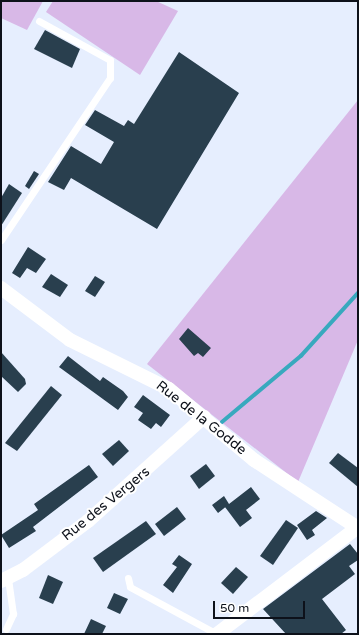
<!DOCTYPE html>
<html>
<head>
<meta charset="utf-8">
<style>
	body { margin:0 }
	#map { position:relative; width:359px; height:635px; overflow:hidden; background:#e6eefe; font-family:"Varela Round",sans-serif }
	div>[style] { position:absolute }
	.green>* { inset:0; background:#d8b8e7 }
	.stream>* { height:3.5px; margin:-1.75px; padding:0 1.75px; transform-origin:1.75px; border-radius:1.75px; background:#38a9be }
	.building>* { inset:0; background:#293f4e }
	.lane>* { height:7px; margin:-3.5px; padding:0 3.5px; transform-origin:3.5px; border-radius:3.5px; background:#fff }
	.street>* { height:14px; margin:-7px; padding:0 7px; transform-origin:7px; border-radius:7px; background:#fff }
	span { translate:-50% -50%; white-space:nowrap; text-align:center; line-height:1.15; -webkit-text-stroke:4px #fff; paint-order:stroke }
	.street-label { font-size:14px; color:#0d111a }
	.frame { position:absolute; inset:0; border:2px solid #0d111a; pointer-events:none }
	.scale { position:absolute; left:213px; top:601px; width:92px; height:18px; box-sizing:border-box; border:2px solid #0d111a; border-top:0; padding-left:5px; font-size:12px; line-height:14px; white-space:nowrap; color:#0d111a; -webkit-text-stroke:3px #fff; paint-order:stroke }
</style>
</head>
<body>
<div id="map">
	<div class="green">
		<i style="clip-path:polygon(1px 1px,43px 1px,27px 30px,1px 18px)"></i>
		<i style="clip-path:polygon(53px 1px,156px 1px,178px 11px,140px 75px,46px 12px)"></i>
		<i style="clip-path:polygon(358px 100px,358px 340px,298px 482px,147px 364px)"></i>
	</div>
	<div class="stream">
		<i style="left:222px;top:422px;width:103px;rotate:-39.9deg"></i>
		<i style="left:301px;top:356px;width:85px;rotate:-47.9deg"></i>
	</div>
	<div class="building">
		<i style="clip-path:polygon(45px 30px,80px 49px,72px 68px,34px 49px)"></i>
		<i style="clip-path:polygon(179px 52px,239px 93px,157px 229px,71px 178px,64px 190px,48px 182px,71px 146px,101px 164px,114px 142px,85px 125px,95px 110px,124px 126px,128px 120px,134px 124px)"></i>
		<i style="clip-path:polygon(34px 171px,39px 174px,29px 189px,25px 186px)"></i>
		<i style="clip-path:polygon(9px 184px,22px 193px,1px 226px,1px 198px)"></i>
		<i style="clip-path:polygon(28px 247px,46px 259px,36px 273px,27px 268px,20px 278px,12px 273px)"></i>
		<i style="clip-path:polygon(51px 274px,68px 285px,60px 297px,42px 287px)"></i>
		<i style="clip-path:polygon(95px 276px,105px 282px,95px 297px,85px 291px)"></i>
		<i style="clip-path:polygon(188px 328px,211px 348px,203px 357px,198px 353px,194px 356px,179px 339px)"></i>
		<i style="clip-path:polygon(1px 352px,25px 379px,26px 384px,18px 392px,1px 376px)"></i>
		<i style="clip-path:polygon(68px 356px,100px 381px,103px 377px,123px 391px,128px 397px,118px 410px,59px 367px)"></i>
		<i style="clip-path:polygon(51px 386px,62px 395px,17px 451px,5px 443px)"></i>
		<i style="clip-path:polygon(143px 395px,170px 415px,161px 427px,156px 423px,151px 429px,138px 420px,143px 413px,134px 407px)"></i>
		<i style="clip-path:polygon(119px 440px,129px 451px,113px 466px,102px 454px)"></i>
		<i style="clip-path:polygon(338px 453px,358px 468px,358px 487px,329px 463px)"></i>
		<i style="clip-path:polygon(206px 464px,215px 476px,199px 489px,190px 476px)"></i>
		<i style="clip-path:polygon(89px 465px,98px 477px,33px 527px,36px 531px,9px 548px,1px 535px,38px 510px,34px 504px)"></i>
		<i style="clip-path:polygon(251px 487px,260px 499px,246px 510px,252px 518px,240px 527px,225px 507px,228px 505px,218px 513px,212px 505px,224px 496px,229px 504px)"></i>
		<i style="clip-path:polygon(177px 507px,186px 519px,164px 536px,155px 524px)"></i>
		<i style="clip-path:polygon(316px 511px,327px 518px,312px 530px,315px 535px,307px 540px,297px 525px)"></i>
		<i style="clip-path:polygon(286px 520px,298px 528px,273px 565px,260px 556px)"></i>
		<i style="clip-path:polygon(146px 521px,156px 534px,103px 572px,93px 558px)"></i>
		<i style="clip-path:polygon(350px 544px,358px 554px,358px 560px,349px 566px,355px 574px,322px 599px,346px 630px,341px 634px,286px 634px,263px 609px)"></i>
		<i style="clip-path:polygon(179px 555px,192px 564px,173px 593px,163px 585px,177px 567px,172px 564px)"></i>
		<i style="clip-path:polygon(236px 567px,248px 577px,233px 594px,221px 583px)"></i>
		<i style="clip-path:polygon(48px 575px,63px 582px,53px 604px,39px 598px)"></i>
		<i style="clip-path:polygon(114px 593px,128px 599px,120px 614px,107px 608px)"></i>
		<i style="clip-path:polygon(91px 619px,106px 626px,102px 634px,84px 634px)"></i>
	</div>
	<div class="lane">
		<i style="left:1px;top:240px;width:195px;rotate:-56.1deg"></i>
		<i style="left:110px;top:78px;width:18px;rotate:-90deg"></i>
		<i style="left:110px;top:60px;width:81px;rotate:-151.2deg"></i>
		<i style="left:128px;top:578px;width:9px;rotate:77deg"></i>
		<i style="left:130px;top:587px;width:99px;rotate:28.4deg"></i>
		<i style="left:6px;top:629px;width:17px;rotate:-65deg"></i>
		<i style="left:13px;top:614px;width:36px;rotate:-98deg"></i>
	</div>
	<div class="street">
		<i style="left:1px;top:288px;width:86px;rotate:37deg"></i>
		<i style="left:70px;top:340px;width:110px;rotate:26.3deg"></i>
		<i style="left:169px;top:389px;width:111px;rotate:39.9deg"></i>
		<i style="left:254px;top:460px;width:124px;rotate:33.2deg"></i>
		<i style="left:1px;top:581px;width:25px;rotate:-27deg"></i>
		<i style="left:23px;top:570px;width:81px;rotate:-37deg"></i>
		<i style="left:88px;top:521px;width:156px;rotate:-41.9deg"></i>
		<i style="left:217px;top:634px;width:177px;rotate:-37.2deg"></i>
	</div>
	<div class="street-label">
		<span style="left:201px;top:418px;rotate:38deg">Rue de la Godde</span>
		<span style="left:106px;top:504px;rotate:-39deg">Rue des Vergers</span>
	</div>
	<div class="frame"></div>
	<div class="scale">50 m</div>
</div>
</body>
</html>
